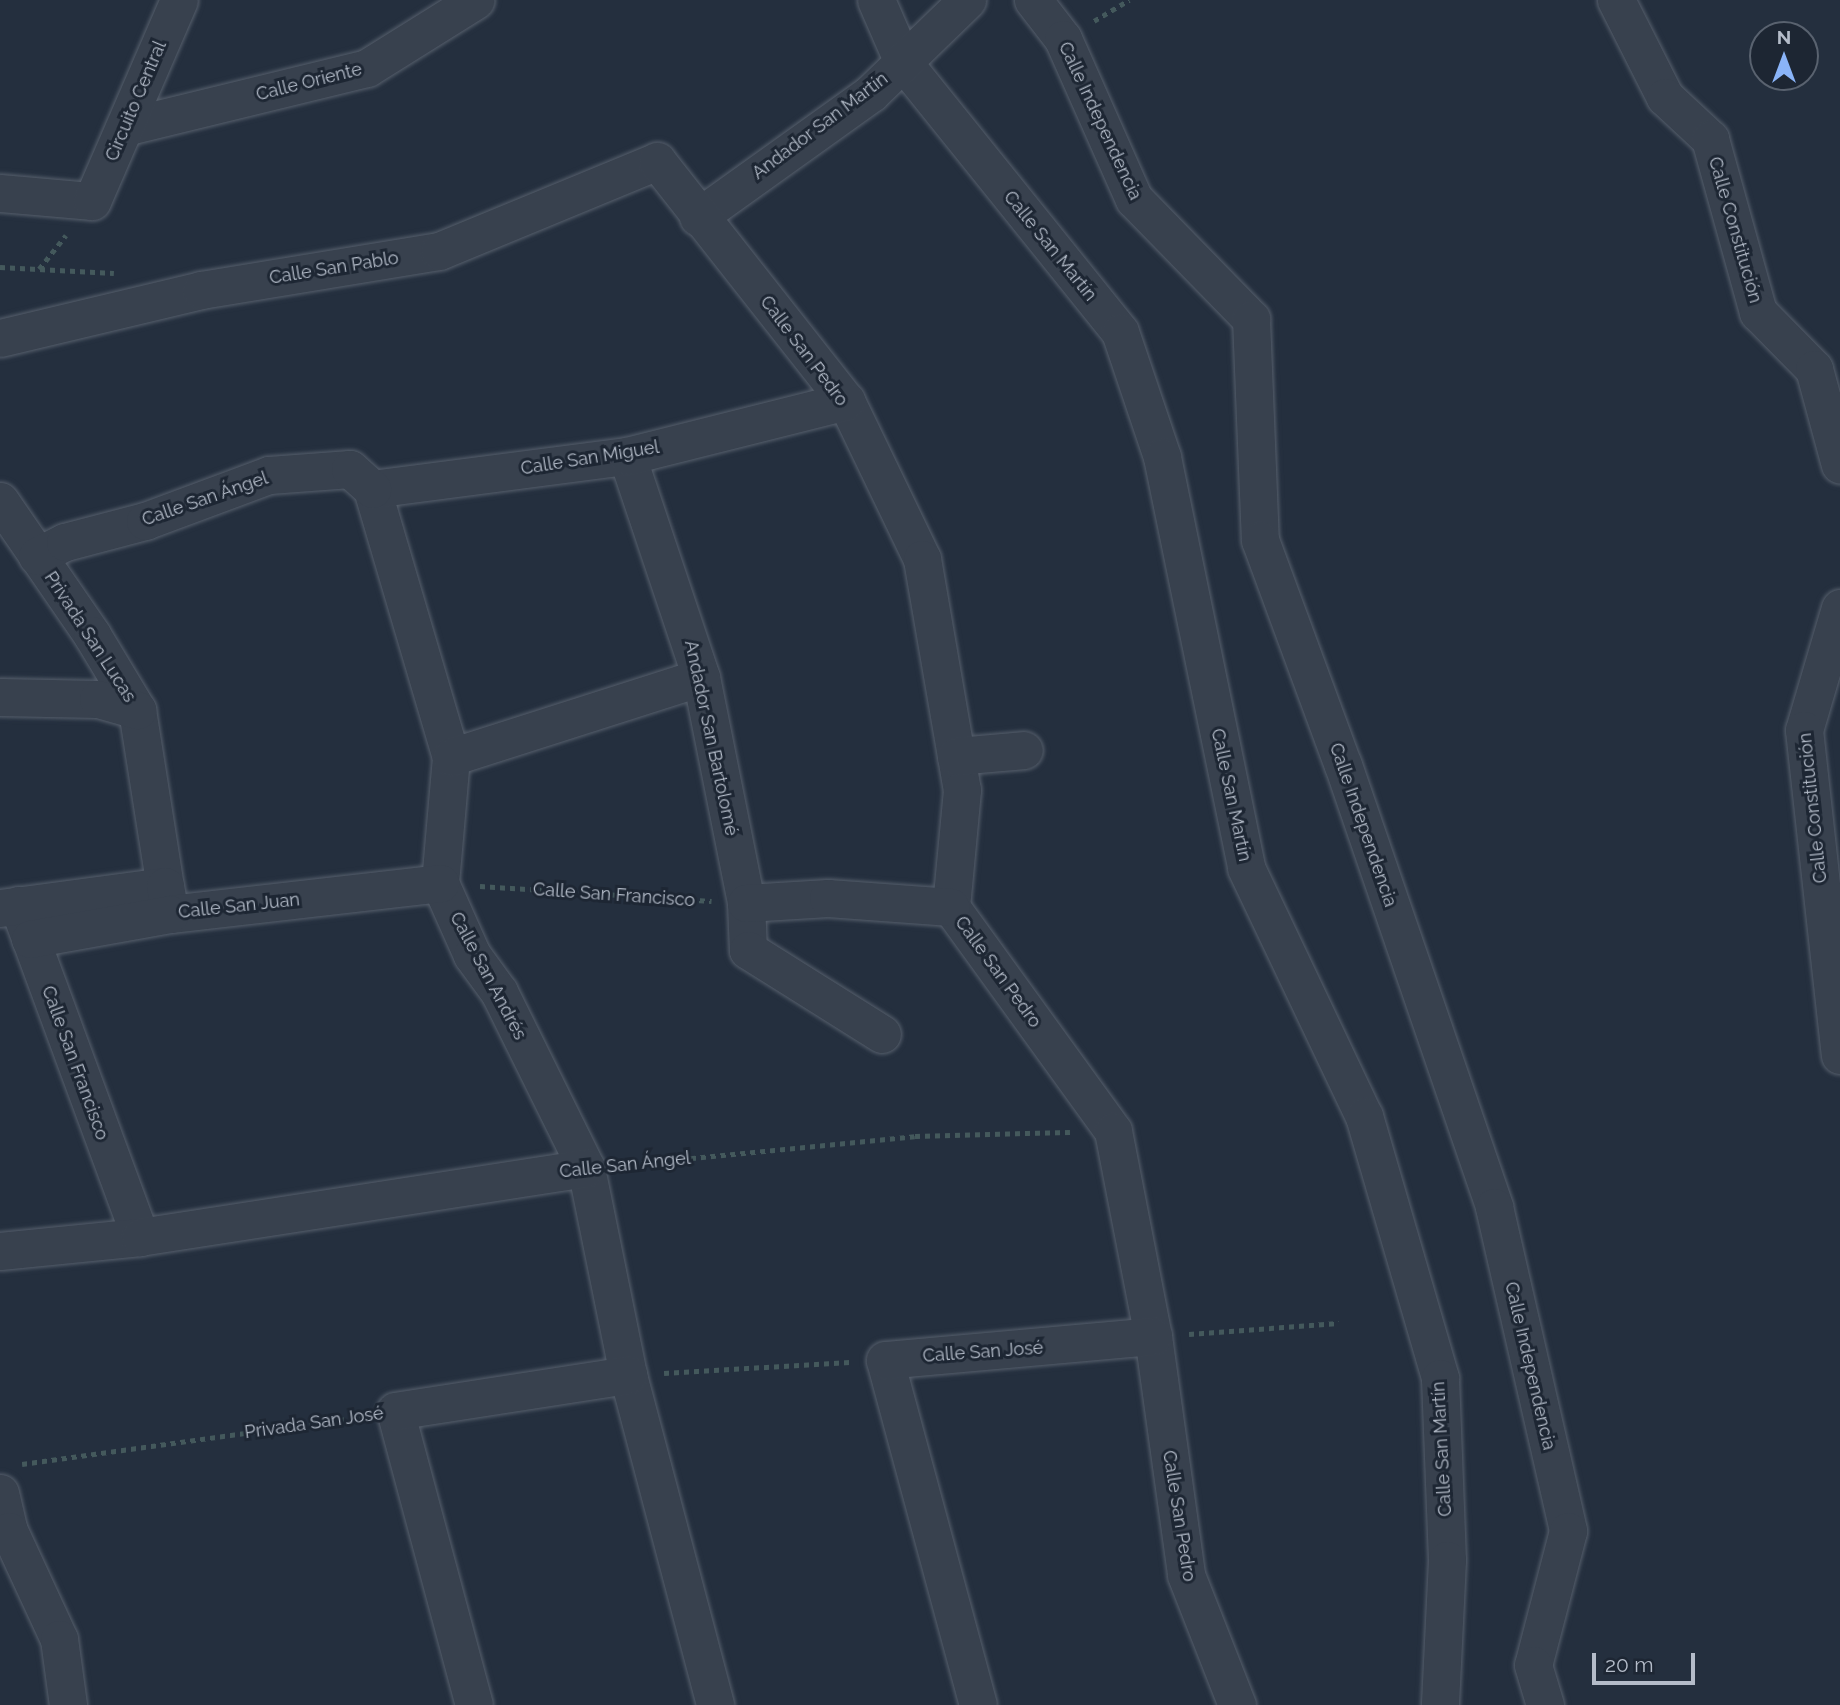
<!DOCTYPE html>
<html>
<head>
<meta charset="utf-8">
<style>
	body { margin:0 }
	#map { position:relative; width:1840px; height:1705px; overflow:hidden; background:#242f3e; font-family:Raleway,sans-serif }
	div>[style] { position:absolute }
	.path>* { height:4.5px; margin-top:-2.25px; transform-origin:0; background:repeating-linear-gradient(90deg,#44595c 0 5px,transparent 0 10px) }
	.roads { filter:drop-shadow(0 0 2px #565f6c) drop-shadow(0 0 2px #565f6c) }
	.street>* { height:37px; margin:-18.5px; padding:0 18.5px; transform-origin:18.5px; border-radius:18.5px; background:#38414e }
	span { translate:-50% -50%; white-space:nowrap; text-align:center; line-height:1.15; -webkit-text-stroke:6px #1d2633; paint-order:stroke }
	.street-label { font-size:18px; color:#b4bcc9 }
	.north { position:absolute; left:1749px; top:21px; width:70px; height:70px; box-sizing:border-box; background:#1d2633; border:2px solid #59626f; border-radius:50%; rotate:0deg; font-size:19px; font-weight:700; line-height:28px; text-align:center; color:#b4bcc9 }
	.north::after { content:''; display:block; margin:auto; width:24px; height:32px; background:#8ab4f8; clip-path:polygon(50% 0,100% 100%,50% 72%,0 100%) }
	.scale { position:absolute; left:1592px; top:1653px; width:103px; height:32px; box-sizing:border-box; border:4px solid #b4bcc9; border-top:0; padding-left:9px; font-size:21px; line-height:24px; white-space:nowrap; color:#b4bcc9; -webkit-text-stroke:5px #1d2633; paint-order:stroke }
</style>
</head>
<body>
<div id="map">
	<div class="path">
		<i style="left:1094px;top:21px;width:41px;rotate:-31deg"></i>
		<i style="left:0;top:267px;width:114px;rotate:3deg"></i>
		<i style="left:39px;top:269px;width:43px;rotate:-51.5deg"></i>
		<i style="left:480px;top:886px;width:232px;rotate:3.7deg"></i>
		<i style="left:621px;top:1165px;width:295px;rotate:-5.6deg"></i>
		<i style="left:915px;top:1136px;width:155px;rotate:-1.5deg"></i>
		<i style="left:1189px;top:1334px;width:150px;rotate:-4.2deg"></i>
		<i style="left:664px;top:1373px;width:186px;rotate:-3.4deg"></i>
		<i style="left:22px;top:1464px;width:341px;rotate:-7.9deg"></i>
	</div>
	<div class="roads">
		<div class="street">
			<i style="left:876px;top:0;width:68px;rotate:66.5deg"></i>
			<i style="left:903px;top:62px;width:346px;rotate:51.2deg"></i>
			<i style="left:1120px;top:332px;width:132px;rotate:71.4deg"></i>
			<i style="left:1162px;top:457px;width:419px;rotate:78.4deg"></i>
			<i style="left:1246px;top:868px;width:275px;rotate:64.6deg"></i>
			<i style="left:1364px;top:1116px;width:273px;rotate:73.8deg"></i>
			<i style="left:1440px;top:1378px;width:182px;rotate:87.8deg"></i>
			<i style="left:1447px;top:1560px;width:145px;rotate:92.8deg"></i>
			<i style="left:1033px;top:0;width:49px;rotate:52.4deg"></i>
			<i style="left:1063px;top:39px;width:175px;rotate:66.1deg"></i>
			<i style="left:1134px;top:199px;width:168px;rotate:45.7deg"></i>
			<i style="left:1251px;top:319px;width:221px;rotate:87.7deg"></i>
			<i style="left:1260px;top:540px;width:240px;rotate:69.8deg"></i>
			<i style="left:1343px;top:765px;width:467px;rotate:71.1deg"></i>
			<i style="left:1494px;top:1207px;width:332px;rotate:77.1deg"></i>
			<i style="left:1568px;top:1531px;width:138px;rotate:104.6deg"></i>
			<i style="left:1533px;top:1665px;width:42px;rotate:73.3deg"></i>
			<i style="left:1616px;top:0;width:109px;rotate:63.2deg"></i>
			<i style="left:1665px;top:97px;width:62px;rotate:43deg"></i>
			<i style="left:1710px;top:139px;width:180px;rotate:74.5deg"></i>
			<i style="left:1758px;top:312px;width:80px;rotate:45.5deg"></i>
			<i style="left:1814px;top:369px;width:99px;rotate:74.8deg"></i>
			<i style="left:125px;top:127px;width:249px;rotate:-13.7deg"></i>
			<i style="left:367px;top:68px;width:128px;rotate:-32deg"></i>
			<i style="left:0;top:193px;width:92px;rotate:5deg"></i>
			<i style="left:92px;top:201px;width:219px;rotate:-66.6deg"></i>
			<i style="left:698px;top:217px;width:213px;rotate:-35.6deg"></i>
			<i style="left:871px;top:93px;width:134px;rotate:-44.1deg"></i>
			<i style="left:0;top:338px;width:207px;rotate:-13.4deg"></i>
			<i style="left:201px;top:290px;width:241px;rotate:-9.3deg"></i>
			<i style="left:439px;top:251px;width:236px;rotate:-22.4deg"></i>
			<i style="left:657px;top:161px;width:305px;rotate:51.8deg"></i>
			<i style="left:846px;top:401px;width:175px;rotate:64.3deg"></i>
			<i style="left:922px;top:559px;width:234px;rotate:80.2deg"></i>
			<i style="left:962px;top:790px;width:118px;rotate:95.4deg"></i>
			<i style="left:951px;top:907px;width:276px;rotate:54.1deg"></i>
			<i style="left:1113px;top:1131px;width:209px;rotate:79deg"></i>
			<i style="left:1153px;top:1336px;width:241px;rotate:82.1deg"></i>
			<i style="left:1186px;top:1575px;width:140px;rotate:68.6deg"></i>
			<i style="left:627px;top:456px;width:233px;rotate:71.5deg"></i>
			<i style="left:701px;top:677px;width:230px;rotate:78.7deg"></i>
			<i style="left:746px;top:903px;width:47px;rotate:87.6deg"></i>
			<i style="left:748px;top:950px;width:158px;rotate:32.1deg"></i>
			<i style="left:372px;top:489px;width:279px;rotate:73.6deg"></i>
			<i style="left:451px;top:757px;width:126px;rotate:95deg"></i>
			<i style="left:440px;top:883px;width:79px;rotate:66deg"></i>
			<i style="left:472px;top:955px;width:46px;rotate:53.9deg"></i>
			<i style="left:499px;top:992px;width:196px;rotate:63.7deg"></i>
			<i style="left:586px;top:1168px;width:211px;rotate:78.5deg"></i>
			<i style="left:628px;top:1375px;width:341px;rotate:75.2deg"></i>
			<i style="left:372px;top:489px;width:257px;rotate:-7.4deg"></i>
			<i style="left:627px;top:456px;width:226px;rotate:-14.1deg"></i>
			<i style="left:0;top:501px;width:163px;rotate:55.5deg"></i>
			<i style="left:92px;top:635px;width:87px;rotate:59deg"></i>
			<i style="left:137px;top:710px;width:178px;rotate:81deg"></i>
			<i style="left:37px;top:556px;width:31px;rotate:-27deg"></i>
			<i style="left:65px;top:542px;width:83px;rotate:-14.7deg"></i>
			<i style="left:145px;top:521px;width:132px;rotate:-20.4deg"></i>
			<i style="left:269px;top:475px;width:81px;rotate:-4.2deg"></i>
			<i style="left:350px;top:469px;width:30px;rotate:42deg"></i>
			<i style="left:1840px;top:608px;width:127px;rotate:106.4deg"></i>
			<i style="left:1804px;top:730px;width:327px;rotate:83.7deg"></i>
			<i style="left:0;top:697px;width:98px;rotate:1.2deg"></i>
			<i style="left:98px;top:699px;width:41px;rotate:15.8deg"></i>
			<i style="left:956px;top:756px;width:68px;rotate:-5deg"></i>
			<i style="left:451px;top:757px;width:262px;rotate:-17.7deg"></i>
			<i style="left:746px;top:903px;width:82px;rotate:-3.5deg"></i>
			<i style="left:828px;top:898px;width:123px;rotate:4.2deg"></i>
			<i style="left:18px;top:905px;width:354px;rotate:69.8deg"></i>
			<i style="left:0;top:908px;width:166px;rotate:-7.6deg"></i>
			<i style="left:165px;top:886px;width:28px;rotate:80deg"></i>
			<i style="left:170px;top:914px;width:272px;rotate:-6.5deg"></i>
			<i style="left:30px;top:939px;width:142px;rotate:-10.1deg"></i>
			<i style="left:0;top:1251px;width:141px;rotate:-5.7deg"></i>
			<i style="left:140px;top:1237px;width:451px;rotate:-8.8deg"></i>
			<i style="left:0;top:1493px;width:39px;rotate:77deg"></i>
			<i style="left:9px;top:1531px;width:119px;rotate:65.2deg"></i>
			<i style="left:59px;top:1639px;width:67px;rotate:82.2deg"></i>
			<i style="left:474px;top:1705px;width:304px;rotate:-105deg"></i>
			<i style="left:395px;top:1411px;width:236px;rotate:-8.8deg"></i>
			<i style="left:978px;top:1705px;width:357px;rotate:-105.1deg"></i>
			<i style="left:885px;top:1360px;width:269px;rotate:-5.1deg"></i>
		</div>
	</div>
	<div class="street-label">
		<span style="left:309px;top:82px;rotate:-14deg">Calle Oriente</span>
		<span style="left:136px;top:101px;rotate:-67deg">Circuito Central</span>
		<span style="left:1100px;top:121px;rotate:65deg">Calle Independencia</span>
		<span style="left:820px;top:126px;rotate:-37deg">Andador San Martín</span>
		<span style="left:1735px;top:230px;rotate:74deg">Calle Constitución</span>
		<span style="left:1050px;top:246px;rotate:51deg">Calle San Martín</span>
		<span style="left:334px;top:268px;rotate:-9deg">Calle San Pablo</span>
		<span style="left:804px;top:351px;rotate:53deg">Calle San Pedro</span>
		<span style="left:590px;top:458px;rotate:-9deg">Calle San Miguel</span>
		<span style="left:205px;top:499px;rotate:-19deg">Calle San Ángel</span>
		<span style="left:90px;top:637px;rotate:57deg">Privada San Lucas</span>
		<span style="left:711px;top:738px;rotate:78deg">Andador San Bartolomé</span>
		<span style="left:1231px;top:795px;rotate:78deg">Calle San Martín</span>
		<span style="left:1813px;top:808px;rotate:-96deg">Calle Constitución</span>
		<span style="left:1363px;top:825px;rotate:71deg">Calle Independencia</span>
		<span style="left:614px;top:895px;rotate:4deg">Calle San Francisco</span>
		<span style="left:239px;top:906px;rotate:-6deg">Calle San Juan</span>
		<span style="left:998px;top:972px;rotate:54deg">Calle San Pedro</span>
		<span style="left:488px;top:976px;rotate:62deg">Calle San Andrés</span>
		<span style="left:75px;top:1063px;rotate:70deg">Calle San Francisco</span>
		<span style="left:625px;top:1165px;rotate:-6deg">Calle San Ángel</span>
		<span style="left:983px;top:1352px;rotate:-4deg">Calle San José</span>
		<span style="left:1530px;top:1366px;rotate:77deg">Calle Independencia</span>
		<span style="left:314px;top:1423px;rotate:-8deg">Privada San José</span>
		<span style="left:1442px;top:1449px;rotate:-93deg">Calle San Martín</span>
		<span style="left:1179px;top:1516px;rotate:81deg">Calle San Pedro</span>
	</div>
	<div class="north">N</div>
	<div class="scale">20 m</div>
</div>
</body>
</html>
